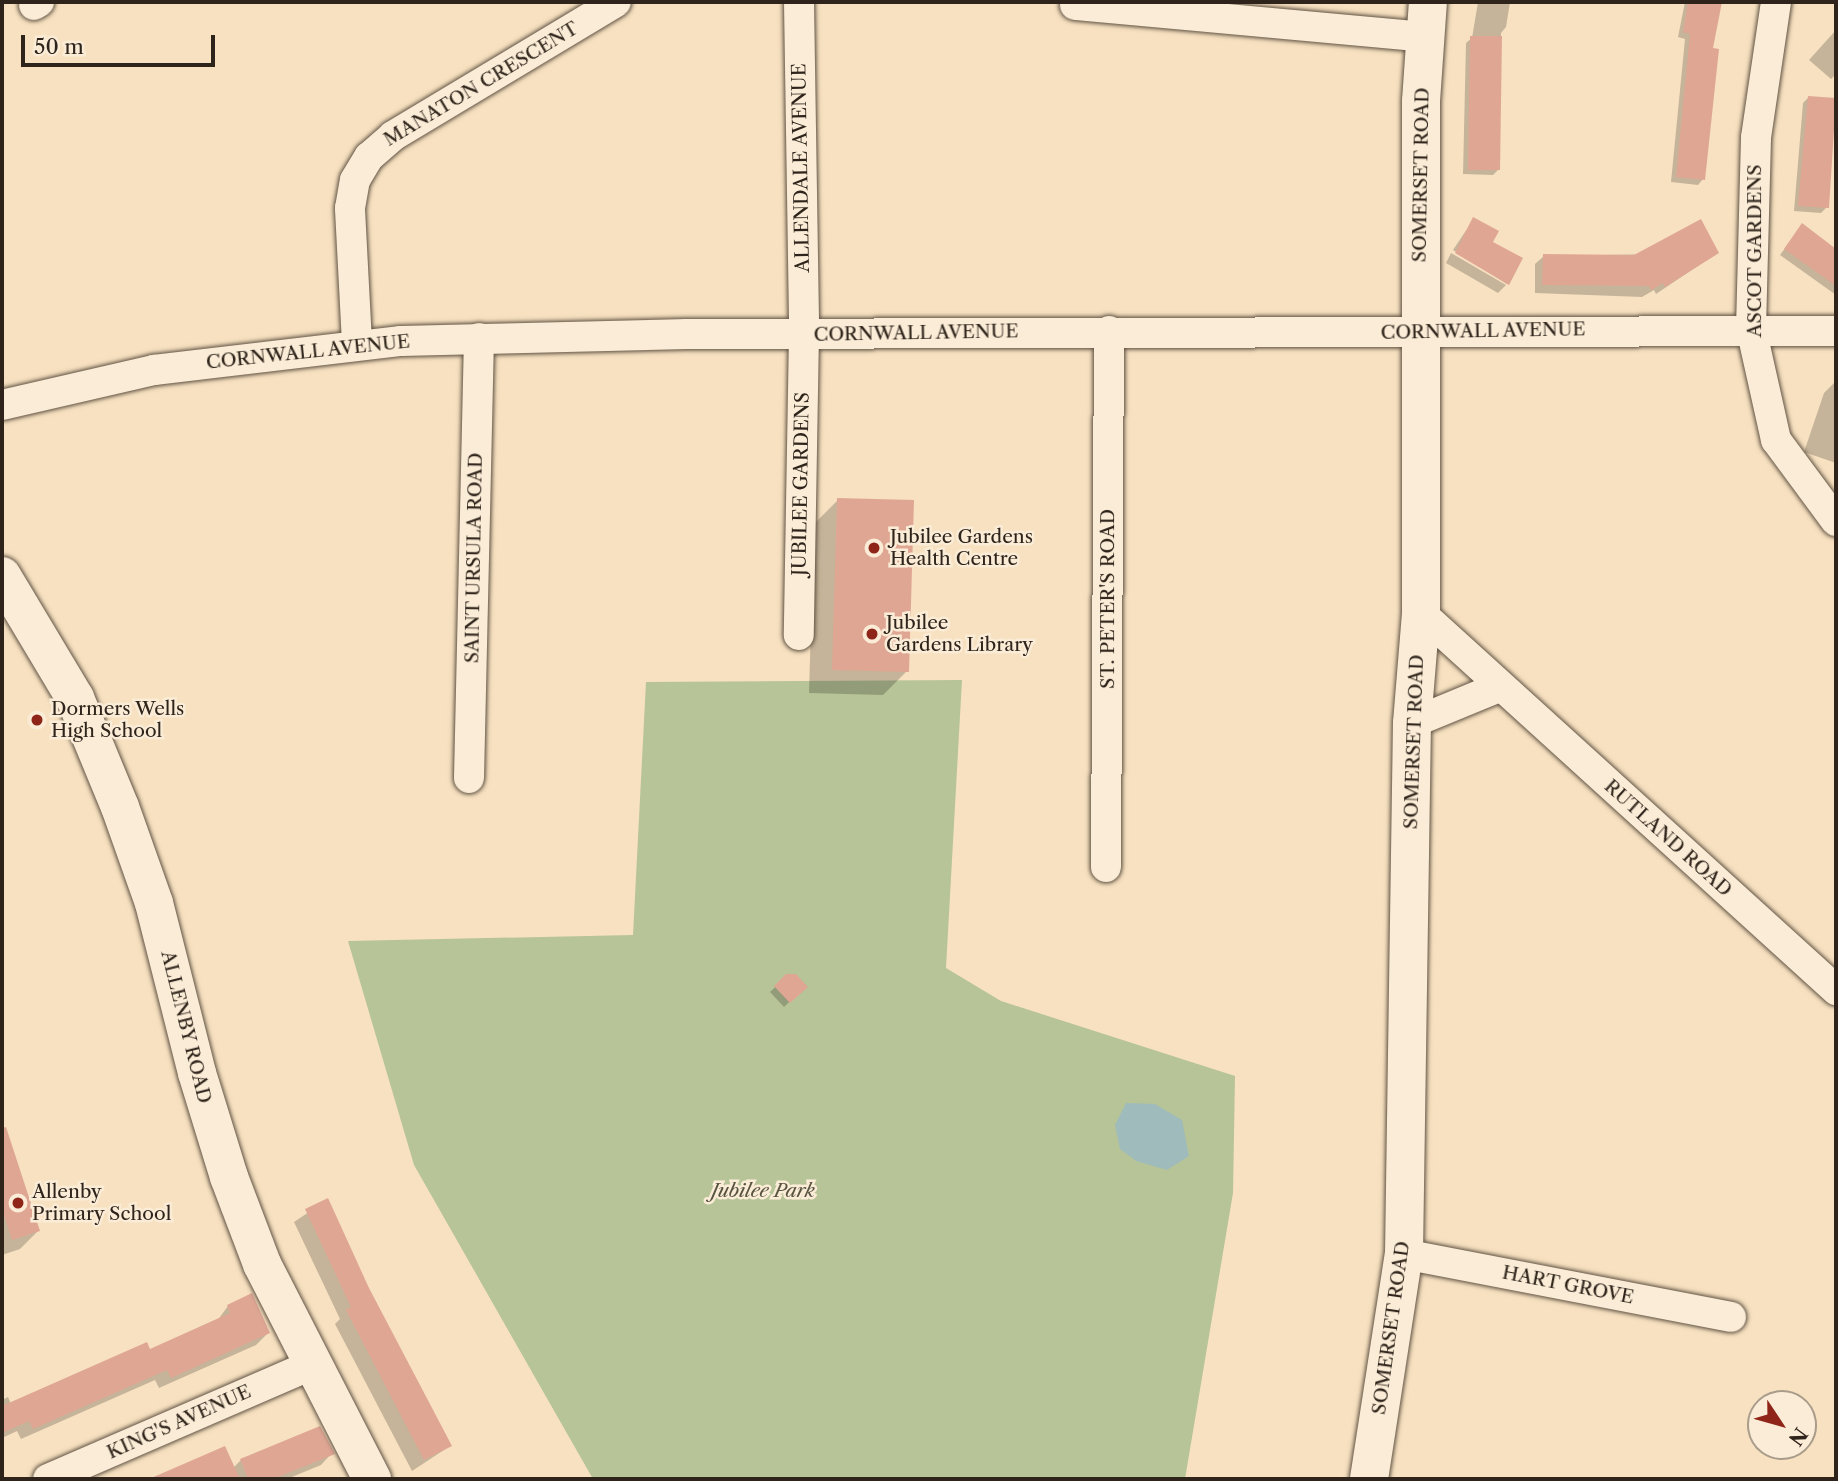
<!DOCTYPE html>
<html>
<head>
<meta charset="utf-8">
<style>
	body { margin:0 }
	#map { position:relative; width:1838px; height:1481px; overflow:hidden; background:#f7e1c0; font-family:"Libre Caslon Text",serif }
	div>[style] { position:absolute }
	.green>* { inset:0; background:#b7c497 }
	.water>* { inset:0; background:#9fbbbb }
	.shadow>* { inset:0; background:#0003 }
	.building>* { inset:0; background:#dfa694 }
	.roads { filter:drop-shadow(0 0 2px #615344) drop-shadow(0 0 2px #615344) }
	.street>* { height:30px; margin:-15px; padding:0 15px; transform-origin:15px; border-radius:15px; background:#faecd6 }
	.secondary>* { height:38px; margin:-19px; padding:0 19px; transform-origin:19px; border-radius:19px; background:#faecd6 }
	.dots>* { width:19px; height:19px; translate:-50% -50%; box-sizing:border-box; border:4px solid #faecd6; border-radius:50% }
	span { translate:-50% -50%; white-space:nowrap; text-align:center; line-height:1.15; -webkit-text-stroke:5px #faecd6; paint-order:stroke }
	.street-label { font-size:19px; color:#2f241b }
	.poi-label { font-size:19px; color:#2f241b }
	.left { translate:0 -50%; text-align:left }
	.park-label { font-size:19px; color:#585440; font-style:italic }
	.frame { position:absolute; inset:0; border:4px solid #2f241b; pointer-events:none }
	.north { position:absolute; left:1747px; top:1390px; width:70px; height:70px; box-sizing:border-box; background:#faecd6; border:2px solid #a99c8b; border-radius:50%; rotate:126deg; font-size:19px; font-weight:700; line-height:28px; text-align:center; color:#2f241b }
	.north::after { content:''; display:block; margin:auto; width:24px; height:32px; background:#8f2418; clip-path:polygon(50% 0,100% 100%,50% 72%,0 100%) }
	.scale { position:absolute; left:21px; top:35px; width:194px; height:32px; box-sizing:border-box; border:4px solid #2f241b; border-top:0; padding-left:9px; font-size:21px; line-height:24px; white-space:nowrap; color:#2f241b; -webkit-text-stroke:5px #faecd6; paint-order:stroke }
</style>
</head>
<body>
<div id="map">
	<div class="green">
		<i style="clip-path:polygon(962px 680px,946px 968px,1001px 1001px,1235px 1076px,1233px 1193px,1185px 1479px,593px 1479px,414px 1165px,348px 941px,633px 935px,646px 682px)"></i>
	</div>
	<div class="water">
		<i style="clip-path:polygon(1126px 1103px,1155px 1104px,1182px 1120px,1189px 1156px,1167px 1170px,1136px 1161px,1120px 1149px,1115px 1125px)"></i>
	</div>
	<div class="shadow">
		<i style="clip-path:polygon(1478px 2px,1510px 2px,1506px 27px,1501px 33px,1498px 170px,1493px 175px,1463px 174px,1466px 43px,1472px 38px)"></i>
		<i style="clip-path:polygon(1685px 2px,1720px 2px,1711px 50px,1703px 179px,1698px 185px,1671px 182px,1685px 39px,1678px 37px)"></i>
		<i style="clip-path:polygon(1836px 30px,1836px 74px,1831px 79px,1809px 60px)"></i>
		<i style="clip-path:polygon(1808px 98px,1836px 100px,1827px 207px,1821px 213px,1794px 211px,1803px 103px)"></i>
		<i style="clip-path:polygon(1473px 220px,1490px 242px,1521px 258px,1507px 284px,1453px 250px)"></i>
		<i style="clip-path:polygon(1802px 225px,1836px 250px,1836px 295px,1780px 255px)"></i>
		<i style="clip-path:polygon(1451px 253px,1506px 285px,1498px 293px,1446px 263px)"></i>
		<i style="clip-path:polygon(1717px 253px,1656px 294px,1654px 290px,1642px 297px,1535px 293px,1535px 264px,1544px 256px)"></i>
		<i style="clip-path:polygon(1836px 381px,1836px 463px,1804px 452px,1824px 393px)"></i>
		<i style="clip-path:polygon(838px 500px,907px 671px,883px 695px,809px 693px,814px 524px)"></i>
		<i style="clip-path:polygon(787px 976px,805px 987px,784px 1007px,770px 992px)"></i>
		<i style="clip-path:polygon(9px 1141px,38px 1231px,20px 1249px,2px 1255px,2px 1143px)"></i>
		<i style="clip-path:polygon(327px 1200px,367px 1289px,450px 1446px,412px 1471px,335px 1324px,340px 1319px,294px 1222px)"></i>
		<i style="clip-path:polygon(228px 1306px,268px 1333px,256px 1345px,159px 1388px,155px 1380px,21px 1439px,17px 1431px,2px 1438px,2px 1400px,8px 1397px,11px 1404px,149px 1351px,217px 1321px)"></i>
		<i style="clip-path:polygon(224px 1448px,233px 1468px,241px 1460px,332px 1453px,321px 1465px,287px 1479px,153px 1479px)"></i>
	</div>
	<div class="building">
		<i style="clip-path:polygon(1688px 2px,1722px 2px,1713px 48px,1719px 49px,1705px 180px,1676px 177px,1690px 34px,1683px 32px)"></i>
		<i style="clip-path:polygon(1470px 36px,1502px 36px,1500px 170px,1468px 170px)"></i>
		<i style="clip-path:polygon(1808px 96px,1836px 98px,1829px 208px,1798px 206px)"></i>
		<i style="clip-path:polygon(1473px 217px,1499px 231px,1493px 242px,1523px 258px,1509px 285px,1455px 253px)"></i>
		<i style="clip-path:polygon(1701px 219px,1719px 253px,1665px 287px,1663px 283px,1651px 290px,1649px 286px,1542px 285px,1543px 254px,1634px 255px)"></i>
		<i style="clip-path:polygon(1802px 223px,1836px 249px,1836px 286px,1784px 249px)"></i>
		<i style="clip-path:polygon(837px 498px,914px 500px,909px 672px,832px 670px)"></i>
		<i style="clip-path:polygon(786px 974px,796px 974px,808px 987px,790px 1003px,774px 986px)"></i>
		<i style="clip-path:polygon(6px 1127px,40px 1231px,12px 1240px,2px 1209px,2px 1128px)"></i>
		<i style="clip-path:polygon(328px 1198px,369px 1288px,452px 1446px,424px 1460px,346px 1310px,351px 1307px,305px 1209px)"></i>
		<i style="clip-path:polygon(252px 1293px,270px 1333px,171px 1378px,167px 1370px,33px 1429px,29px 1421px,2px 1433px,2px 1406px,147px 1342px,150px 1349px,230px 1313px,227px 1305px)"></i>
		<i style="clip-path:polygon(320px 1426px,335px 1454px,273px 1479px,248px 1479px,240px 1459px)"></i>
		<i style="clip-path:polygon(225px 1446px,240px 1479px,149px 1479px)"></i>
	</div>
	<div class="roads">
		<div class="street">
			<i style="left:799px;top:2px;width:332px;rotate:89.1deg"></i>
			<i style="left:804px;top:334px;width:301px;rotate:91deg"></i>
			<i style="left:1776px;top:2px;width:137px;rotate:98.4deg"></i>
			<i style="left:1756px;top:138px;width:190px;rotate:91.5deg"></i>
			<i style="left:1751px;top:328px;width:115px;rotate:77.4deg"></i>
			<i style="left:1776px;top:440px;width:101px;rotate:53.5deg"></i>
			<i style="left:34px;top:5px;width:6px;rotate:-31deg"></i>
			<i style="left:1075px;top:5px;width:350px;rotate:5.2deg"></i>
			<i style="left:357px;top:343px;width:135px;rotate:-93deg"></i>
			<i style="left:350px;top:208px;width:28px;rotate:-80deg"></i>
			<i style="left:355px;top:180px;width:27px;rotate:-59deg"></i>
			<i style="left:369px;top:157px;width:32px;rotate:-41deg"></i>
			<i style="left:393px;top:136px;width:260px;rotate:-31deg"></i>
			<i style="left:2px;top:405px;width:156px;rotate:-13deg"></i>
			<i style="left:154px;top:370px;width:249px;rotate:-6.7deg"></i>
			<i style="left:401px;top:341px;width:286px;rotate:-1.4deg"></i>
			<i style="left:687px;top:334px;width:1149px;rotate:-0.15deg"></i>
			<i style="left:1421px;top:613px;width:561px;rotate:42.25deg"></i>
			<i style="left:1412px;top:723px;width:94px;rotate:-22.5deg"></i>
			<i style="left:469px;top:778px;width:440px;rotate:-88.7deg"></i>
			<i style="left:1106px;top:867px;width:536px;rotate:-89.68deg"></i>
			<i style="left:1404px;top:1254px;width:333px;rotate:10.9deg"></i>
			<i style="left:48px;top:1479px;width:287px;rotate:-23.4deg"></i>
		</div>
		<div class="secondary">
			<i style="left:2px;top:576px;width:142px;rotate:59.1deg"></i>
			<i style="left:75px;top:698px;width:118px;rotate:67.6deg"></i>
			<i style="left:120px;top:807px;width:102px;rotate:70.5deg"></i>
			<i style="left:154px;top:903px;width:175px;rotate:75.8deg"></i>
			<i style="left:197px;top:1073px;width:109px;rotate:72.9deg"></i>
			<i style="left:229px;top:1177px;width:93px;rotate:69.2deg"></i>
			<i style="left:262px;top:1264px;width:242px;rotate:62.9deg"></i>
			<i style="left:1369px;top:1479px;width:228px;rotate:-81.2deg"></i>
			<i style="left:1404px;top:1254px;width:531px;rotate:-89.14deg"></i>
			<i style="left:1412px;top:723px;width:110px;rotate:-85.3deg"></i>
			<i style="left:1421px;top:613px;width:512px;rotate:-90deg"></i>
			<i style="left:1421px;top:101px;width:99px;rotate:-86deg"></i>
		</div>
	</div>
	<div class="dots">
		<i style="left:874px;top:548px;background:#8f2418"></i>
		<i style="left:872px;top:634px;background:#8f2418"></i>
		<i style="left:37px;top:720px;background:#8f2418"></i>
		<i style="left:18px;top:1203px;background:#8f2418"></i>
	</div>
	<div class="street-label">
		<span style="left:481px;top:84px;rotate:-31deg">MANATON CRESCENT</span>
		<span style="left:801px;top:168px;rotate:-91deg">ALLENDALE AVENUE</span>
		<span style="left:1421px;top:175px;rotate:-89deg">SOMERSET ROAD</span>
		<span style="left:1755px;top:251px;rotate:-90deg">ASCOT GARDENS</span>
		<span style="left:1483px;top:331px;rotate:-1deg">CORNWALL AVENUE</span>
		<span style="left:916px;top:333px;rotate:-1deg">CORNWALL AVENUE</span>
		<span style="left:308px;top:352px;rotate:-6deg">CORNWALL AVENUE</span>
		<span style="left:801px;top:484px;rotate:-89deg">JUBILEE GARDENS</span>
		<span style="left:474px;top:558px;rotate:-89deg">SAINT URSULA ROAD</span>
		<span style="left:1108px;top:599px;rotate:-90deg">ST. PETER'S ROAD</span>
		<span style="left:1414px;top:742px;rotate:-88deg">SOMERSET ROAD</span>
		<span style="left:1668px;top:838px;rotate:42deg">RUTLAND ROAD</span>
		<span style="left:186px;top:1027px;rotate:76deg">ALLENBY ROAD</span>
		<span style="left:1568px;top:1285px;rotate:11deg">HART GROVE</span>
		<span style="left:1391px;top:1328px;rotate:-82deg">SOMERSET ROAD</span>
		<span style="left:179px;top:1422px;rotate:-24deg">KING'S AVENUE</span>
	</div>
	<div class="poi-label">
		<span class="left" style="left:890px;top:548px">Jubilee Gardens<br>Health Centre</span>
		<span class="left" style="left:886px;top:634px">Jubilee<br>Gardens Library</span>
		<span class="left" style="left:51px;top:720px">Dormers Wells<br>High School</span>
		<span class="left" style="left:32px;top:1203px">Allenby<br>Primary School</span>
	</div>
	<div class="park-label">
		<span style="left:763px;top:1191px">Jubilee Park</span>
	</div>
	<div class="frame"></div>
	<div class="north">N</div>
	<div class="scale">50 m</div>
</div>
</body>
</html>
